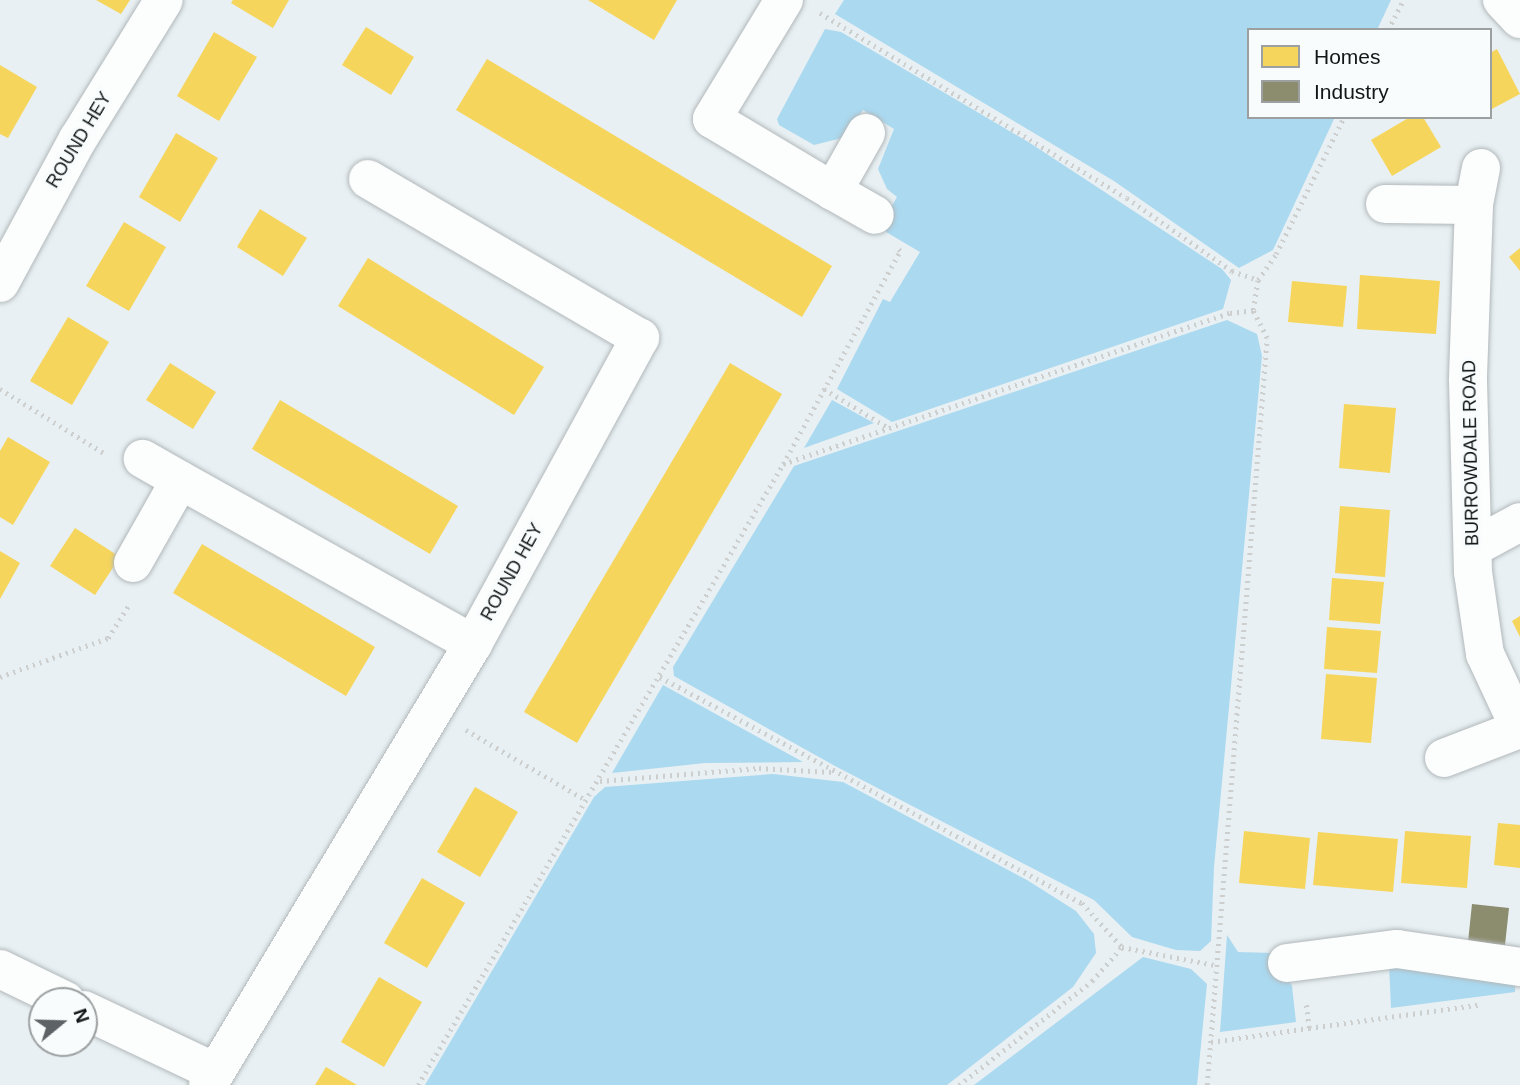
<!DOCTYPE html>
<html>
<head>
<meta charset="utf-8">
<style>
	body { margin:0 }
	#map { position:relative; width:1520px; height:1085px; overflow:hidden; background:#e8f0f3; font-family:Arial,sans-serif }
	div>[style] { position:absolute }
	.green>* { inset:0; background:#aad9f0 }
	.homes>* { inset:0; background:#f6d55c }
	.industry>* { inset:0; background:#8c8c6e }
	.path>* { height:4.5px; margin-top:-2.25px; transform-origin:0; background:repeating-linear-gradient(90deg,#cdcfcf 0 2px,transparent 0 7px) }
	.roads { filter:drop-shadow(0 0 2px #b2b8ba) drop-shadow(0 0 2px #b2b8ba) }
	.minor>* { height:38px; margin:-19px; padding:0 19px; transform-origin:19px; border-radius:19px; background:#fcfdfd }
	span { translate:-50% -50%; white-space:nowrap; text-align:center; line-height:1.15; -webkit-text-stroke:7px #f9fcfd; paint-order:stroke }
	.street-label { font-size:18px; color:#111618 }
	.legend { position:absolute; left:1247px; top:28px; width:245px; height:91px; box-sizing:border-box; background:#f9fcfd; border:2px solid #9ca0a1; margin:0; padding:9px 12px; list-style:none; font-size:21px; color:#111618 }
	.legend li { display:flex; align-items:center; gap:14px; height:35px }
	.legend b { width:35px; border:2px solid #9ca0a1 }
	.north { position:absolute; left:28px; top:987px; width:70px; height:70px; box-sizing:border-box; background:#f9fcfd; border:2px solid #9ca0a1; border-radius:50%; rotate:71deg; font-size:19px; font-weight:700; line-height:28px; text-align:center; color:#111618 }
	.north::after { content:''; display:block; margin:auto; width:24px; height:32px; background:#5c6265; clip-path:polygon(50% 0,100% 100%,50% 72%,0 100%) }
</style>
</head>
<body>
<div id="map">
	<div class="green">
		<i style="clip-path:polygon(844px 0,1391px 0,1377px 30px,1249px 30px,1249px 117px,1335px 117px,1273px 250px,1239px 268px,1114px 181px,835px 14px)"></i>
		<i style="clip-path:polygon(825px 29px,841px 32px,1030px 143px,1222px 269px,1231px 280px,1223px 309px,892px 422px,837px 389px,883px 299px,890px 302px,920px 252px,886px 232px,882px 223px,897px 197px,887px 189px,878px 169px,894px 129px,863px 110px,842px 138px,814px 145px,779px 125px,777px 119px)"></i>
		<i style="clip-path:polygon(1227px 320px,1257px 334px,1262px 356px,1214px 867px,1211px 941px,1200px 951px,1176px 950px,1132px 937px,1094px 900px,835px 766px,674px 676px,673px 667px,794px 466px)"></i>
		<i style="clip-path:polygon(832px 400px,874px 423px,804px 448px)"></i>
		<i style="clip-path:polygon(663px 685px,803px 762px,705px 763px,612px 773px)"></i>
		<i style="clip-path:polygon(773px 774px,843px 782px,1027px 880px,1076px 911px,1094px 934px,1096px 953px,1073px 987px,947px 1085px,425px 1085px,594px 797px,605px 787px)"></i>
		<i style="clip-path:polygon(1227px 935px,1238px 952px,1275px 953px,1292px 986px,1296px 1022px,1220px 1032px)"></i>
		<i style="clip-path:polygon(1143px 957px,1191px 969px,1207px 984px,1197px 1085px,974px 1085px)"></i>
		<i style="clip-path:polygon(1389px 964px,1515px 979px,1515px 992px,1391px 1008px)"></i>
	</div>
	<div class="homes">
		<i style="clip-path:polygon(96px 0,130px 0,121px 14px)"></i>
		<i style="clip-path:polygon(233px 0,289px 0,273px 28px,231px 3px)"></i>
		<i style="clip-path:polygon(588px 0,677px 0,654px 40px)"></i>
		<i style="clip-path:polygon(366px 27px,414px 57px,391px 95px,342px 65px)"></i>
		<i style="clip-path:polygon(214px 32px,257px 57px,219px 121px,177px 96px)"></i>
		<i style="clip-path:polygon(1497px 49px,1520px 94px,1490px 110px,1490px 53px)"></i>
		<i style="clip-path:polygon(487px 59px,832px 266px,802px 317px,456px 110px)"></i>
		<i style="clip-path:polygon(0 65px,37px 87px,8px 138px,0 134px)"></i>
		<i style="clip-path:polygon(1410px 117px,1423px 117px,1441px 147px,1392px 176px,1371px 140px)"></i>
		<i style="clip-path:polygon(176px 133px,218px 158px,180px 222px,139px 197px)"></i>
		<i style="clip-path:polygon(260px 209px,307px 238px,283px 276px,237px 247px)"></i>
		<i style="clip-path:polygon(124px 222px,166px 247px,129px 311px,86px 286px)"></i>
		<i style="clip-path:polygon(1520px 248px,1520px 271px,1509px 257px)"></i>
		<i style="clip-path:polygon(368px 258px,544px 367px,514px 415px,338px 306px)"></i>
		<i style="clip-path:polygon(1360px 275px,1440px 281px,1436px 334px,1357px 329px)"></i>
		<i style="clip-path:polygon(1292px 281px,1347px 286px,1343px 327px,1288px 322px)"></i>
		<i style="clip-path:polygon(68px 317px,109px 342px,72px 405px,30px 381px)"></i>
		<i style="clip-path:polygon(170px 363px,216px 392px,193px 429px,146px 400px)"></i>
		<i style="clip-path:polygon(730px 363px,782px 394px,577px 743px,524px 712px)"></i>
		<i style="clip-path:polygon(280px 400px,458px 506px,430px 554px,252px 449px)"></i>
		<i style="clip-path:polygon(1344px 404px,1396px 408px,1390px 473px,1339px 468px)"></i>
		<i style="clip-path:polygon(8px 437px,50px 462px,13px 525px,0 517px,0 451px)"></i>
		<i style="clip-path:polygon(1340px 506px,1390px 510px,1385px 577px,1335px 573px)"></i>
		<i style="clip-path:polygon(75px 528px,120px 557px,95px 595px,50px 566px)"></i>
		<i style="clip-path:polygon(202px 544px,375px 647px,346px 696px,173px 593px)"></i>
		<i style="clip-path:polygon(0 551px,20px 563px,0 599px)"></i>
		<i style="clip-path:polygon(1332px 578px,1384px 582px,1380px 624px,1329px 620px)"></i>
		<i style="clip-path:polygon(1520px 616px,1520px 637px,1512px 621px)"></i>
		<i style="clip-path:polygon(1327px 627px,1381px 631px,1377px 673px,1324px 669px)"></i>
		<i style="clip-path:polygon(1326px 674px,1377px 678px,1371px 743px,1321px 739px)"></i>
		<i style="clip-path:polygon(475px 787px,518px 812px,480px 877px,437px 852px)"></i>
		<i style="clip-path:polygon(1498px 823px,1520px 825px,1520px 868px,1494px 865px)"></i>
		<i style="clip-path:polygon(1244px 831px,1310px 838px,1305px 889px,1239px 883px)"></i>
		<i style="clip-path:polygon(1405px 831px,1471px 836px,1467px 888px,1401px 883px)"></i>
		<i style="clip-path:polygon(1318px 832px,1398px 839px,1393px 892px,1313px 885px)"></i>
		<i style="clip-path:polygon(422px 878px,465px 903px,427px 968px,384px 943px)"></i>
		<i style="clip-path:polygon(379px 977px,422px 1002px,384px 1067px,341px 1042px)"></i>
		<i style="clip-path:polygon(326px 1067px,357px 1085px,315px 1085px)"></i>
	</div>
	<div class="industry">
		<i style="clip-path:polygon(1472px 904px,1509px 908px,1505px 945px,1468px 942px)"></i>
	</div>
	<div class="path">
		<i style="left:820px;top:13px;width:358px;rotate:31.1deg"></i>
		<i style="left:1127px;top:198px;width:128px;rotate:34.8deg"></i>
		<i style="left:1232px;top:271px;width:28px;rotate:19deg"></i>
		<i style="left:1388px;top:30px;width:34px;rotate:-63deg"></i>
		<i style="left:0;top:389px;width:122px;rotate:31.6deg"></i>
		<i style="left:824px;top:389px;width:76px;rotate:31deg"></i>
		<i style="left:783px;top:464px;width:472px;rotate:-18.7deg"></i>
		<i style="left:1230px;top:313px;width:23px;rotate:-7deg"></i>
		<i style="left:0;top:677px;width:115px;rotate:-19.9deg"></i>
		<i style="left:108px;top:638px;width:41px;rotate:-57.8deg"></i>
		<i style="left:660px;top:677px;width:479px;rotate:28.2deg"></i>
		<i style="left:1082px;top:903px;width:59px;rotate:47.7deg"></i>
		<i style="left:1122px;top:947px;width:95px;rotate:11deg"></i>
		<i style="left:466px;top:730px;width:139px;rotate:30.3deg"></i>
		<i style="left:600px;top:781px;width:160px;rotate:-4.7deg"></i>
		<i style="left:759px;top:768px;width:73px;rotate:3.1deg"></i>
		<i style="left:1309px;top:1028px;width:171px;rotate:-7.8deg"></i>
		<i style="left:1211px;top:1042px;width:99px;rotate:-8.1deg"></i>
		<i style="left:1309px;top:1028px;width:26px;rotate:-97deg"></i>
		<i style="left:418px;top:1085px;width:720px;rotate:-59.55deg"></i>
		<i style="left:783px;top:464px;width:243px;rotate:-61.2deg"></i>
		<i style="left:900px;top:251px;width:4px;rotate:-135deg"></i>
		<i style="left:959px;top:1085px;width:169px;rotate:-38deg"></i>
		<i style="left:1092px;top:981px;width:45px;rotate:-48.6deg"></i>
		<i style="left:1207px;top:1085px;width:749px;rotate:-85.41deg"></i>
		<i style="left:1267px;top:338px;width:31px;rotate:-117deg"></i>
		<i style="left:1253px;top:310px;width:30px;rotate:-81deg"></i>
		<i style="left:1258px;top:280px;width:32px;rotate:-55deg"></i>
		<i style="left:1276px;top:254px;width:153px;rotate:-63.6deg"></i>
	</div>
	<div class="roads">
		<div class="minor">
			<i style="left:784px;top:0;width:139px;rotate:121.2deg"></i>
			<i style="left:712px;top:119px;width:141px;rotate:30.8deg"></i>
			<i style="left:1502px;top:0;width:26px;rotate:47deg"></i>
			<i style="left:866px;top:133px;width:67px;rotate:119.6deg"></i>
			<i style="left:833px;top:191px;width:48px;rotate:29.7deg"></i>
			<i style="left:1481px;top:168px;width:38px;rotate:101deg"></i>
			<i style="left:1474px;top:205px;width:176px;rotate:92deg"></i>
			<i style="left:1468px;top:381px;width:191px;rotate:88.5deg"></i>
			<i style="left:1473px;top:572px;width:83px;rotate:81.7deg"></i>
			<i style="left:1485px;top:654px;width:83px;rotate:65deg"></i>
			<i style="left:1385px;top:204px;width:89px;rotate:0.6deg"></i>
			<i style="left:0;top:283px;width:164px;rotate:-61.6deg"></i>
			<i style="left:78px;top:139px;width:163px;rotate:-58.3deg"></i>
			<i style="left:180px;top:480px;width:336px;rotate:29.2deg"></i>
			<i style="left:1474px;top:547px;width:52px;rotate:-28.5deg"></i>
			<i style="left:133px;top:563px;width:95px;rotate:-60.5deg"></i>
			<i style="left:180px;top:480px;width:43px;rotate:-150.4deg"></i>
			<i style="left:1444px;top:758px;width:81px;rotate:-20.9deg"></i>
			<i style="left:1287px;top:963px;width:111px;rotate:-7.3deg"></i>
			<i style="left:1397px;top:949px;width:124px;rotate:8.3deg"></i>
			<i style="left:0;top:969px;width:73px;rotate:25.9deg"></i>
			<i style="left:84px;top:1010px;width:145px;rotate:25.3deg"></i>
			<i style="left:208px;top:1085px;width:514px;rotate:-59deg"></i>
			<i style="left:473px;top:644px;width:349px;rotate:-61.4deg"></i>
			<i style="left:640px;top:338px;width:315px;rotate:-149.7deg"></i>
		</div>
	</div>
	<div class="street-label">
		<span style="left:79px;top:140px;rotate:-59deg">ROUND HEY</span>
		<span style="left:1471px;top:453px;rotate:-91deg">BURROWDALE ROAD</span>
		<span style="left:512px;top:572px;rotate:-61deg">ROUND HEY</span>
	</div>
	<ul class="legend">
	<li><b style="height:19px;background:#f6d55c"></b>Homes</li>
	<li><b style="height:19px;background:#8c8c6e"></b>Industry</li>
	</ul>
	<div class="north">N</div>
</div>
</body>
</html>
